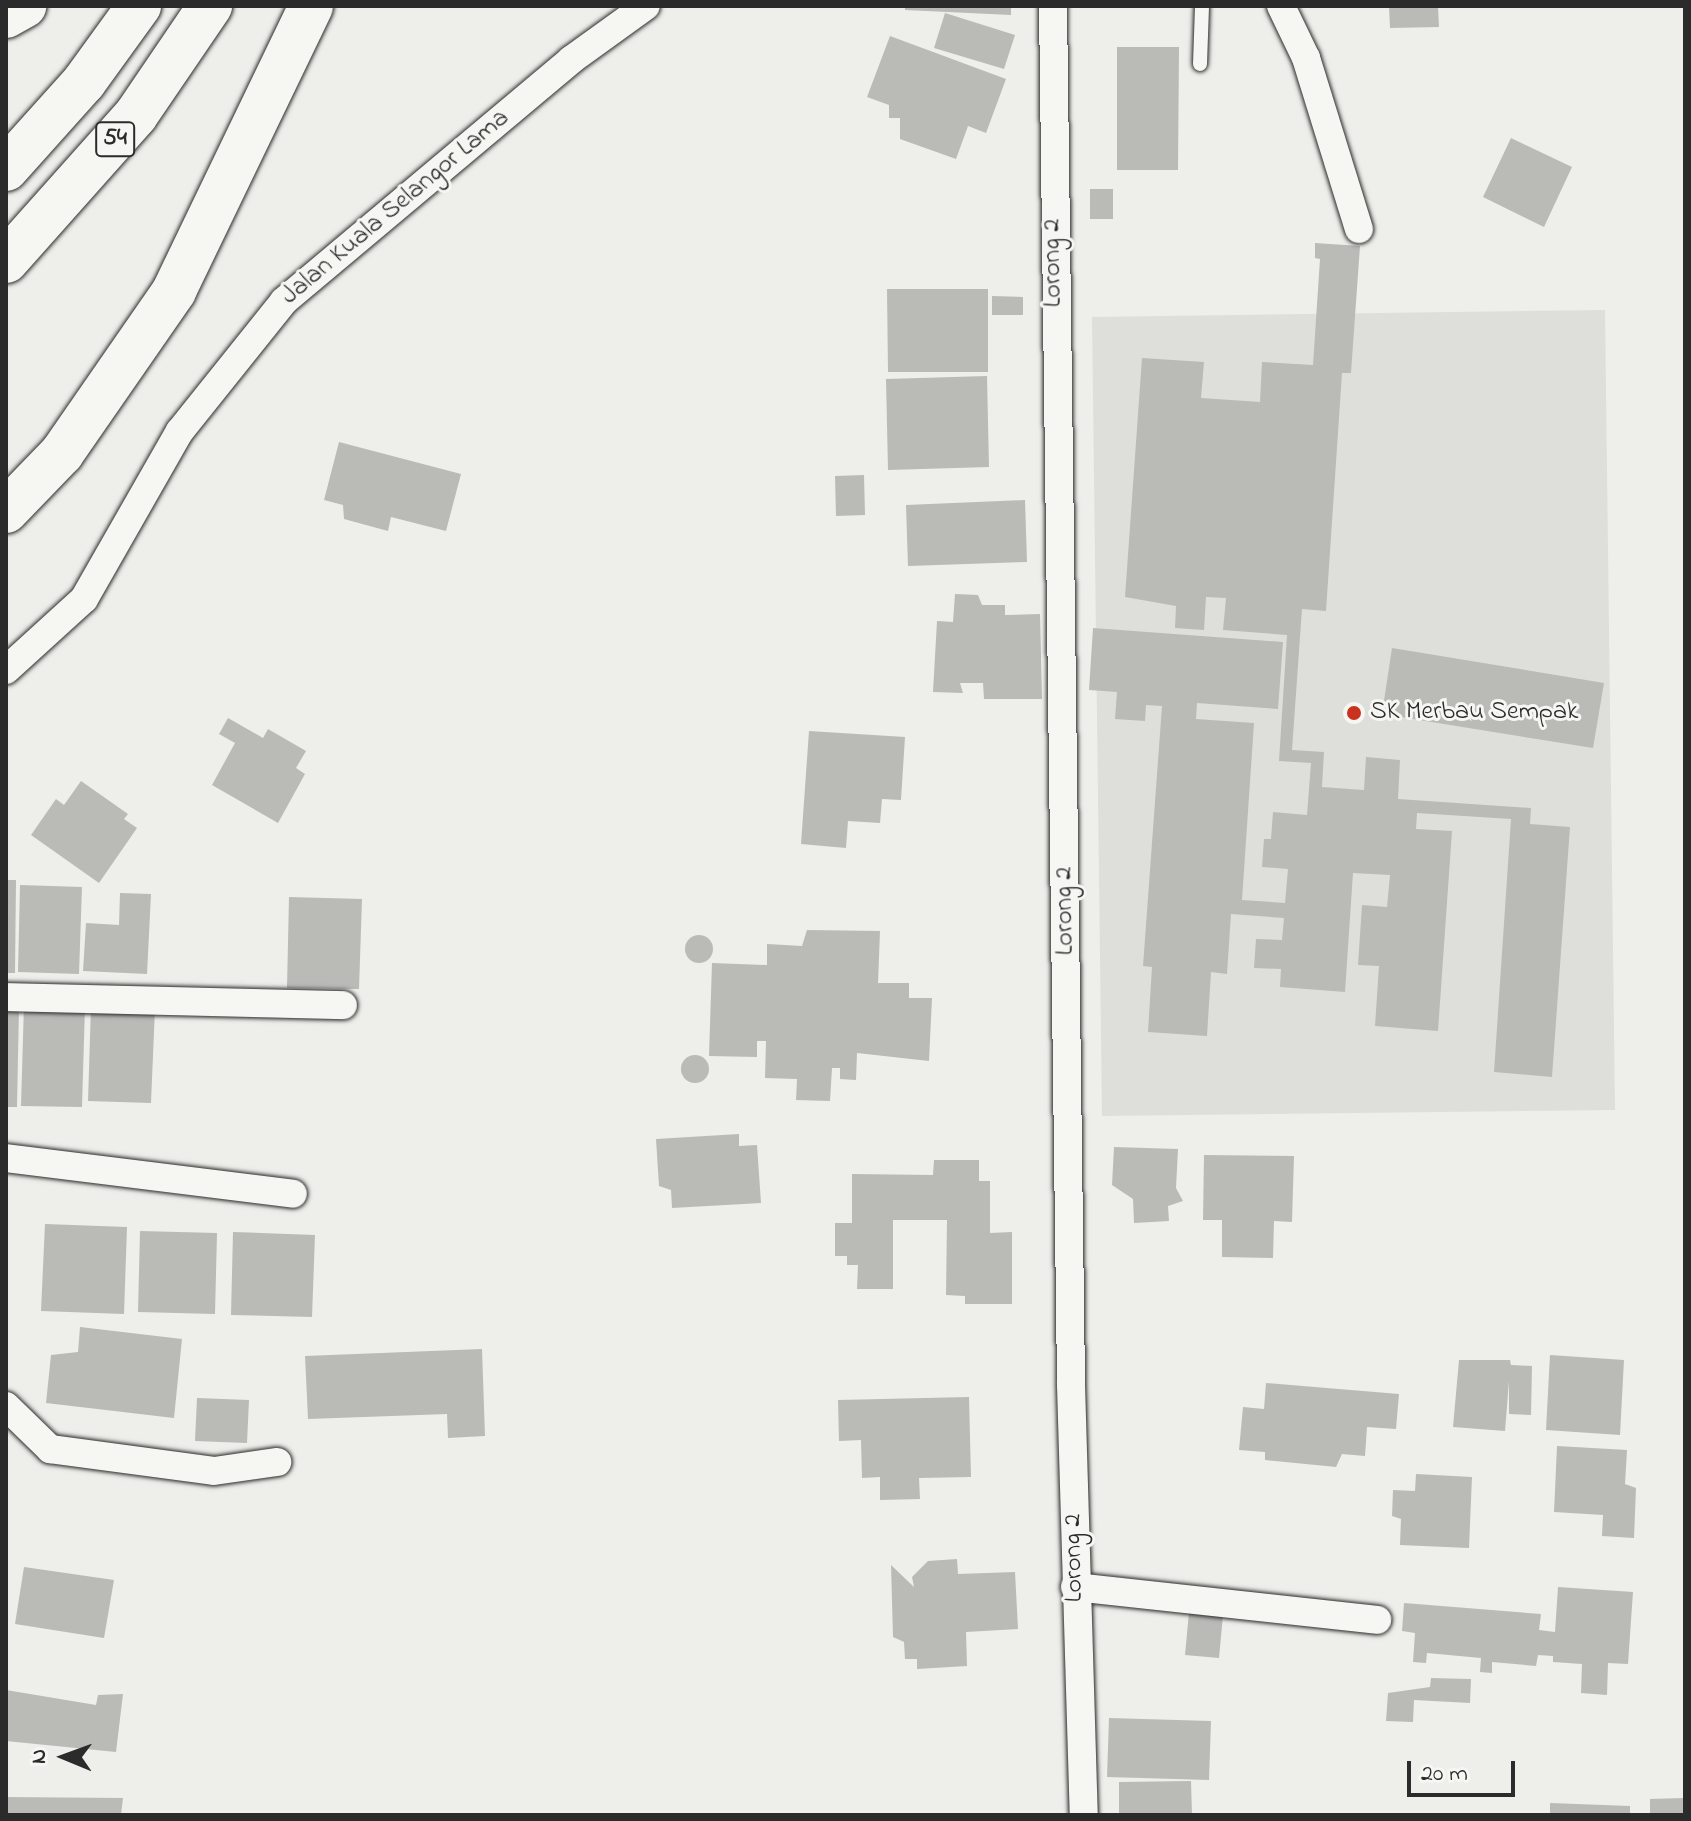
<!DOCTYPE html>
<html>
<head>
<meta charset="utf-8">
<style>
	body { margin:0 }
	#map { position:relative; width:1691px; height:1821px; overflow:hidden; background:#eeeeea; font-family:"Indie Flower",sans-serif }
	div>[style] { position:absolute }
	.built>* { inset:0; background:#dededb }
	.building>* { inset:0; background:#babab7 }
	.round { border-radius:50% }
	.roads { filter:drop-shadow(0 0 2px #2b2b2b) drop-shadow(0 0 2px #2b2b2b) }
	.service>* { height:14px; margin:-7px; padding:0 7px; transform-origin:7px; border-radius:7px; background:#f6f6f2 }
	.minor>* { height:28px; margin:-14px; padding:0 14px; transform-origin:14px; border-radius:14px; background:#f6f6f2 }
	.trunk>* { height:44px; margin:-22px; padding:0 22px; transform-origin:22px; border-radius:22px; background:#f6f6f2 }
	.motorway>* { height:44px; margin:-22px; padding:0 22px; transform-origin:22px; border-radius:22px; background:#f6f6f2 }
	.dots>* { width:22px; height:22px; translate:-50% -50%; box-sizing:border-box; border:4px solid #f6f6f2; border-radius:50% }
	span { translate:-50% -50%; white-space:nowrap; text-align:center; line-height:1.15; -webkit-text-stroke:6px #f6f6f2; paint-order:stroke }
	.shield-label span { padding:2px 6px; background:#f6f6f2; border:2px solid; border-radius:6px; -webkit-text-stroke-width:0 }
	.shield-label { font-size:24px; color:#2b2b2b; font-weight:700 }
	.street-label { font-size:26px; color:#2b2b2b }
	.poi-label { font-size:26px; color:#2b2b2b }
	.left { translate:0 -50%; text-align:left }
	.frame { position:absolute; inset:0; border:8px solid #2b2b2b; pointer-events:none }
	.north { position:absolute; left:24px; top:1717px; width:80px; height:80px; -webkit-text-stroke:6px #f6f6f2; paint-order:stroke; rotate:271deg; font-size:22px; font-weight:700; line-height:32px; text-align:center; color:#2b2b2b }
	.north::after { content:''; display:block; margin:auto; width:28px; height:36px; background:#2b2b2b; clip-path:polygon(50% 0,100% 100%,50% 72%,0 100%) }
	.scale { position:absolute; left:1407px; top:1761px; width:108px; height:36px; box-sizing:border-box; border:4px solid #2b2b2b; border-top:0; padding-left:10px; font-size:24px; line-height:28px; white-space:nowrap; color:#2b2b2b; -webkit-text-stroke:6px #f6f6f2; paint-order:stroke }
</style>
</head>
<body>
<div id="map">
	<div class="built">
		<i style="clip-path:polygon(1605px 310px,1615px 1110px,1102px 1116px,1092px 317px)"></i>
	</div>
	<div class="building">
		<i style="clip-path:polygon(905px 6px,1011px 6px,1011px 15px,905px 10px)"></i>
		<i style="clip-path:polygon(1389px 6px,1438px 6px,1439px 27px,1390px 28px)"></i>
		<i style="clip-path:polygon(945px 13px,1015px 35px,1004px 69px,934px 48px)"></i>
		<i style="clip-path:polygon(890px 36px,1006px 79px,986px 133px,968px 126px,956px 159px,900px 139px,900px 118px,889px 118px,889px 105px,867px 97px)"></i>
		<i style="clip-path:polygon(1117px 47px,1179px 47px,1178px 170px,1117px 170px)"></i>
		<i style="clip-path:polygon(1511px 138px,1572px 167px,1544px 227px,1483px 197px)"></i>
		<i style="clip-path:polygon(1090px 189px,1113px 189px,1113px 219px,1090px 219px)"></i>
		<i style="clip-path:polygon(1315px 243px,1360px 246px,1351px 373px,1342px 373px,1326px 611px,1302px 609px,1292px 750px,1324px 752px,1322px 787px,1364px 790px,1366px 757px,1400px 760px,1398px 799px,1531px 808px,1530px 824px,1570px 827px,1552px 1077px,1494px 1072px,1511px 819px,1417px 813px,1416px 829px,1452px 831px,1438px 1031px,1375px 1026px,1379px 966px,1358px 965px,1362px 905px,1387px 907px,1390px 875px,1353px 873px,1345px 992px,1280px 987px,1281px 969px,1254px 968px,1256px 939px,1282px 940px,1284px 918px,1231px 914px,1227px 974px,1211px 972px,1207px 1036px,1148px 1032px,1152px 967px,1143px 966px,1162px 706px,1146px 705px,1145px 721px,1115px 719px,1117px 692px,1089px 690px,1093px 628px,1283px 642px,1278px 709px,1197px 703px,1196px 719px,1254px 723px,1242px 900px,1285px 903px,1288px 869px,1262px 867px,1264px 839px,1271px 839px,1273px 812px,1307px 815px,1311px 763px,1279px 761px,1287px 635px,1223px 630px,1226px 598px,1206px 597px,1204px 630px,1175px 628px,1176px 606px,1125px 597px,1142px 358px,1204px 362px,1201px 398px,1260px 402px,1262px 362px,1313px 365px,1320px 259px,1315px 258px)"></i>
		<i style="clip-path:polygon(887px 289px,988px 289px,988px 372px,888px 372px)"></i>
		<i style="clip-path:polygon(992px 296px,1023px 297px,1023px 315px,992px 315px)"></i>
		<i style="clip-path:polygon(987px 376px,989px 467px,888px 470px,886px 379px)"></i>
		<i style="clip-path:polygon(339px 442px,461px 474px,446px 531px,391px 517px,388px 531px,344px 519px,343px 505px,324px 500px)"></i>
		<i style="clip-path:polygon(864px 475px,865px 515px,836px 516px,835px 476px)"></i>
		<i style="clip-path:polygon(1025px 500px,1027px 562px,908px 566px,906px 505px)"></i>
		<i style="clip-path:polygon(955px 594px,978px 595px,982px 605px,1005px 605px,1005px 615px,1040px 614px,1042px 699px,984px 699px,983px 683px,960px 683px,963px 693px,933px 692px,937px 621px,953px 622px)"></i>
		<i style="clip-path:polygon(1392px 648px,1604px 683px,1593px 748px,1382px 714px)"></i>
		<i style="clip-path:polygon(228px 718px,263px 738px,268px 729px,306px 751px,296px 768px,305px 774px,278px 823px,212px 785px,235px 743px,219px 734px)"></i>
		<i style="clip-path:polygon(809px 731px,905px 737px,901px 800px,882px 799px,880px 823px,848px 821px,846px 848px,801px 844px)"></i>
		<i style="clip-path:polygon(81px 781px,128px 814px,124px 819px,137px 828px,99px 883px,31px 835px,56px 799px,64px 805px)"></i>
		<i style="clip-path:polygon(6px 880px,16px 880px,15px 973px,6px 973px)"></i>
		<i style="clip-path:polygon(20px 885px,82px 887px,79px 974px,18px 972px)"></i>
		<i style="clip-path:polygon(120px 893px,151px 894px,147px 974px,83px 971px,86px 923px,119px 925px)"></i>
		<i style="clip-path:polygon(289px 897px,362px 899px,359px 989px,287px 988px)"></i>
		<i style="clip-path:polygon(807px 930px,880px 931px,878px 983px,909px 983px,909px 998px,932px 998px,929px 1061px,857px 1053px,856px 1080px,840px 1079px,840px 1068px,832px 1068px,830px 1101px,796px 1100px,797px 1079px,765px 1078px,766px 1041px,757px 1041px,757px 1057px,709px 1056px,712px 963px,767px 965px,767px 944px,802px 946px)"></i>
		<i class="round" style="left:685px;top:935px;width:28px;height:28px"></i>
		<i style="clip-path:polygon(24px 1004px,85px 1006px,82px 1107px,21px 1106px)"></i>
		<i style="clip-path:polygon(91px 1006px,155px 1008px,151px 1103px,88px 1101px)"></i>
		<i style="clip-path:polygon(6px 1008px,19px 1008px,17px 1107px,6px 1107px)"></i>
		<i class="round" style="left:681px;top:1055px;width:28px;height:28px"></i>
		<i style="clip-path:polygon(739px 1134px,739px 1146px,757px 1145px,761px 1203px,672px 1208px,671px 1190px,659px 1186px,656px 1139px)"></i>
		<i style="clip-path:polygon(1114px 1147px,1178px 1149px,1176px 1188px,1183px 1201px,1168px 1206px,1169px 1221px,1134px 1223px,1133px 1199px,1112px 1185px)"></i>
		<i style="clip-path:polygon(1204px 1155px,1294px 1156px,1292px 1222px,1274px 1221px,1273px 1258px,1222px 1257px,1222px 1220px,1203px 1220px)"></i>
		<i style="clip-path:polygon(934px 1160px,979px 1160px,979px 1181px,990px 1181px,990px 1233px,1012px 1232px,1012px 1304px,965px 1304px,965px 1296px,946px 1295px,947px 1220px,893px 1220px,893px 1289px,857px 1289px,858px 1265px,847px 1265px,847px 1256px,835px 1256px,835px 1223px,852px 1223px,852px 1174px,933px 1175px)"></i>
		<i style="clip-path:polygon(45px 1224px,127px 1227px,124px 1314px,41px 1311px)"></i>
		<i style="clip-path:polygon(140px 1231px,217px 1233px,215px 1314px,138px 1312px)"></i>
		<i style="clip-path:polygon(233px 1232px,315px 1235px,312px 1317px,231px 1315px)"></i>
		<i style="clip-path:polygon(80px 1327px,182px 1339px,174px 1418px,46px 1403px,51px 1355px,78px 1352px)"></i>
		<i style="clip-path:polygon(482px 1349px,485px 1436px,448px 1438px,447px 1414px,308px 1419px,305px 1356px)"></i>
		<i style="clip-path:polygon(1550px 1355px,1624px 1360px,1620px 1435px,1546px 1430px)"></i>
		<i style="clip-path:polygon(1459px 1360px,1510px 1360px,1511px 1365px,1532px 1366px,1531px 1415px,1509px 1414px,1509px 1381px,1505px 1431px,1453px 1427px)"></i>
		<i style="clip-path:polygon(1266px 1383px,1399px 1394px,1396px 1429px,1367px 1427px,1365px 1456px,1342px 1454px,1336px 1467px,1265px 1460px,1265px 1452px,1239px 1450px,1243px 1407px,1264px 1409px)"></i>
		<i style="clip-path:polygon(969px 1397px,971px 1477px,919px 1478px,920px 1499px,880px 1500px,880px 1477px,862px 1478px,861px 1440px,839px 1441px,838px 1400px)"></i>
		<i style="clip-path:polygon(197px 1398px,249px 1400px,247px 1443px,195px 1441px)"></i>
		<i style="clip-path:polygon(1557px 1446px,1627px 1450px,1625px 1484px,1636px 1488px,1634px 1538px,1602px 1536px,1603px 1515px,1554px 1512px)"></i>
		<i style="clip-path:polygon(1416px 1474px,1472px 1477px,1469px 1548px,1400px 1545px,1401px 1519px,1392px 1516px,1393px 1490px,1415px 1491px)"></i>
		<i style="clip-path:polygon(957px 1559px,958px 1574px,1015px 1572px,1018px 1629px,966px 1632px,967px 1666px,917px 1669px,917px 1659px,905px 1659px,904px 1642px,893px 1637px,891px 1565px,914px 1587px,912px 1577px,928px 1561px)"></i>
		<i style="clip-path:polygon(24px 1567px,114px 1580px,104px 1638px,15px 1624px)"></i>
		<i style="clip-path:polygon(1558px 1587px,1633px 1592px,1628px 1664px,1608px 1663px,1607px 1695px,1581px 1693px,1582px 1664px,1553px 1662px,1553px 1656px,1538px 1655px,1536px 1666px,1492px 1662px,1492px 1673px,1480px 1672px,1481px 1658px,1427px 1653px,1426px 1663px,1413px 1662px,1415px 1633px,1402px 1631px,1404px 1603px,1541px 1614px,1539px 1630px,1555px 1632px)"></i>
		<i style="clip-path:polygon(1189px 1612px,1223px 1615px,1219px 1658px,1185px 1655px)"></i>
		<i style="clip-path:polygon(1431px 1678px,1471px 1679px,1470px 1703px,1414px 1700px,1413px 1722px,1386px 1721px,1388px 1693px,1430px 1687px)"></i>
		<i style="clip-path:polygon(6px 1690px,96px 1705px,98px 1695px,123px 1694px,116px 1752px,6px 1741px)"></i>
		<i style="clip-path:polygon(1109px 1718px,1211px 1721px,1209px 1780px,1107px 1777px)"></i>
		<i style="clip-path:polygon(1191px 1781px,1192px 1815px,1119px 1815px,1119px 1782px)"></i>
		<i style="clip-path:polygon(6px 1797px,123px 1798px,121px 1815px,6px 1815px)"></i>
		<i style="clip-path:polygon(1684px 1798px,1685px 1815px,1650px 1815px,1650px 1799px)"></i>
		<i style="clip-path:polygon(1550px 1803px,1630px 1806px,1630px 1815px,1550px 1815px)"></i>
	</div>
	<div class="roads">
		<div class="service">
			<i style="left:1200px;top:64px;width:58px;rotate:-88deg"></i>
		</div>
		<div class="minor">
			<i style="left:1053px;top:6px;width:1379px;rotate:89.25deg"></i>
			<i style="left:1071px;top:1385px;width:430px;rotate:88.3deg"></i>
			<i style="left:1281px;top:6px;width:58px;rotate:64.3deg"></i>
			<i style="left:1306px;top:58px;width:179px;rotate:72.8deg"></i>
			<i style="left:6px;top:670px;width:105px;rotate:-42.3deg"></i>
			<i style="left:84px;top:599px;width:193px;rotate:-60.3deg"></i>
			<i style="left:180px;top:431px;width:166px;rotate:-51.3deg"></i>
			<i style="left:284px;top:301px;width:375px;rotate:-40deg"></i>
			<i style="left:571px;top:60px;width:92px;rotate:-35.8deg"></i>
			<i style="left:6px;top:997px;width:337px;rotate:1.4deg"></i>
			<i style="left:6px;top:1158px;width:289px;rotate:7.1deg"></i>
			<i style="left:6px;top:1406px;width:62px;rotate:44.3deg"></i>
			<i style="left:50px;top:1449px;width:165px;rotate:7.6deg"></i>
			<i style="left:214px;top:1471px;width:64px;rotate:-8.1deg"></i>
			<i style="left:1075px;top:1587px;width:304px;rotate:6.2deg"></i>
		</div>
		<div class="trunk">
			<i style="left:6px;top:169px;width:117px;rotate:-48.1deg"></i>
			<i style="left:84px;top:82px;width:94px;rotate:-54.1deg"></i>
			<i style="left:6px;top:261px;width:195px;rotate:-48.3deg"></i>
			<i style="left:136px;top:115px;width:132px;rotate:-55.8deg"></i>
			<i style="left:6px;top:511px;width:81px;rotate:-46deg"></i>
			<i style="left:62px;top:453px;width:197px;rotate:-55.3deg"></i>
			<i style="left:174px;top:291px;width:316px;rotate:-64.3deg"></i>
		</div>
		<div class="motorway">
			<i style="left:6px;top:16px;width:21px;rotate:-29deg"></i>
		</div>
	</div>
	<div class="dots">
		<i style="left:1354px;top:713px;background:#c8321e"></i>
	</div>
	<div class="shield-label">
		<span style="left:115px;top:139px">54</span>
	</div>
	<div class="street-label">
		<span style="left:396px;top:208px;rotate:-40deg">Jalan Kuala Selangor Lama</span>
		<span style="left:1054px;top:263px;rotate:-91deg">Lorong 2</span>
		<span style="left:1066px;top:911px;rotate:-91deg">Lorong 2</span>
		<span style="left:1075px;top:1558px;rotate:-91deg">Lorong 2</span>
	</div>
	<div class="poi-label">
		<span class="left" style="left:1370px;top:713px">SK Merbau Sempak</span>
	</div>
	<div class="frame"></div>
	<div class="north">N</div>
	<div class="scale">20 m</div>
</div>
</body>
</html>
